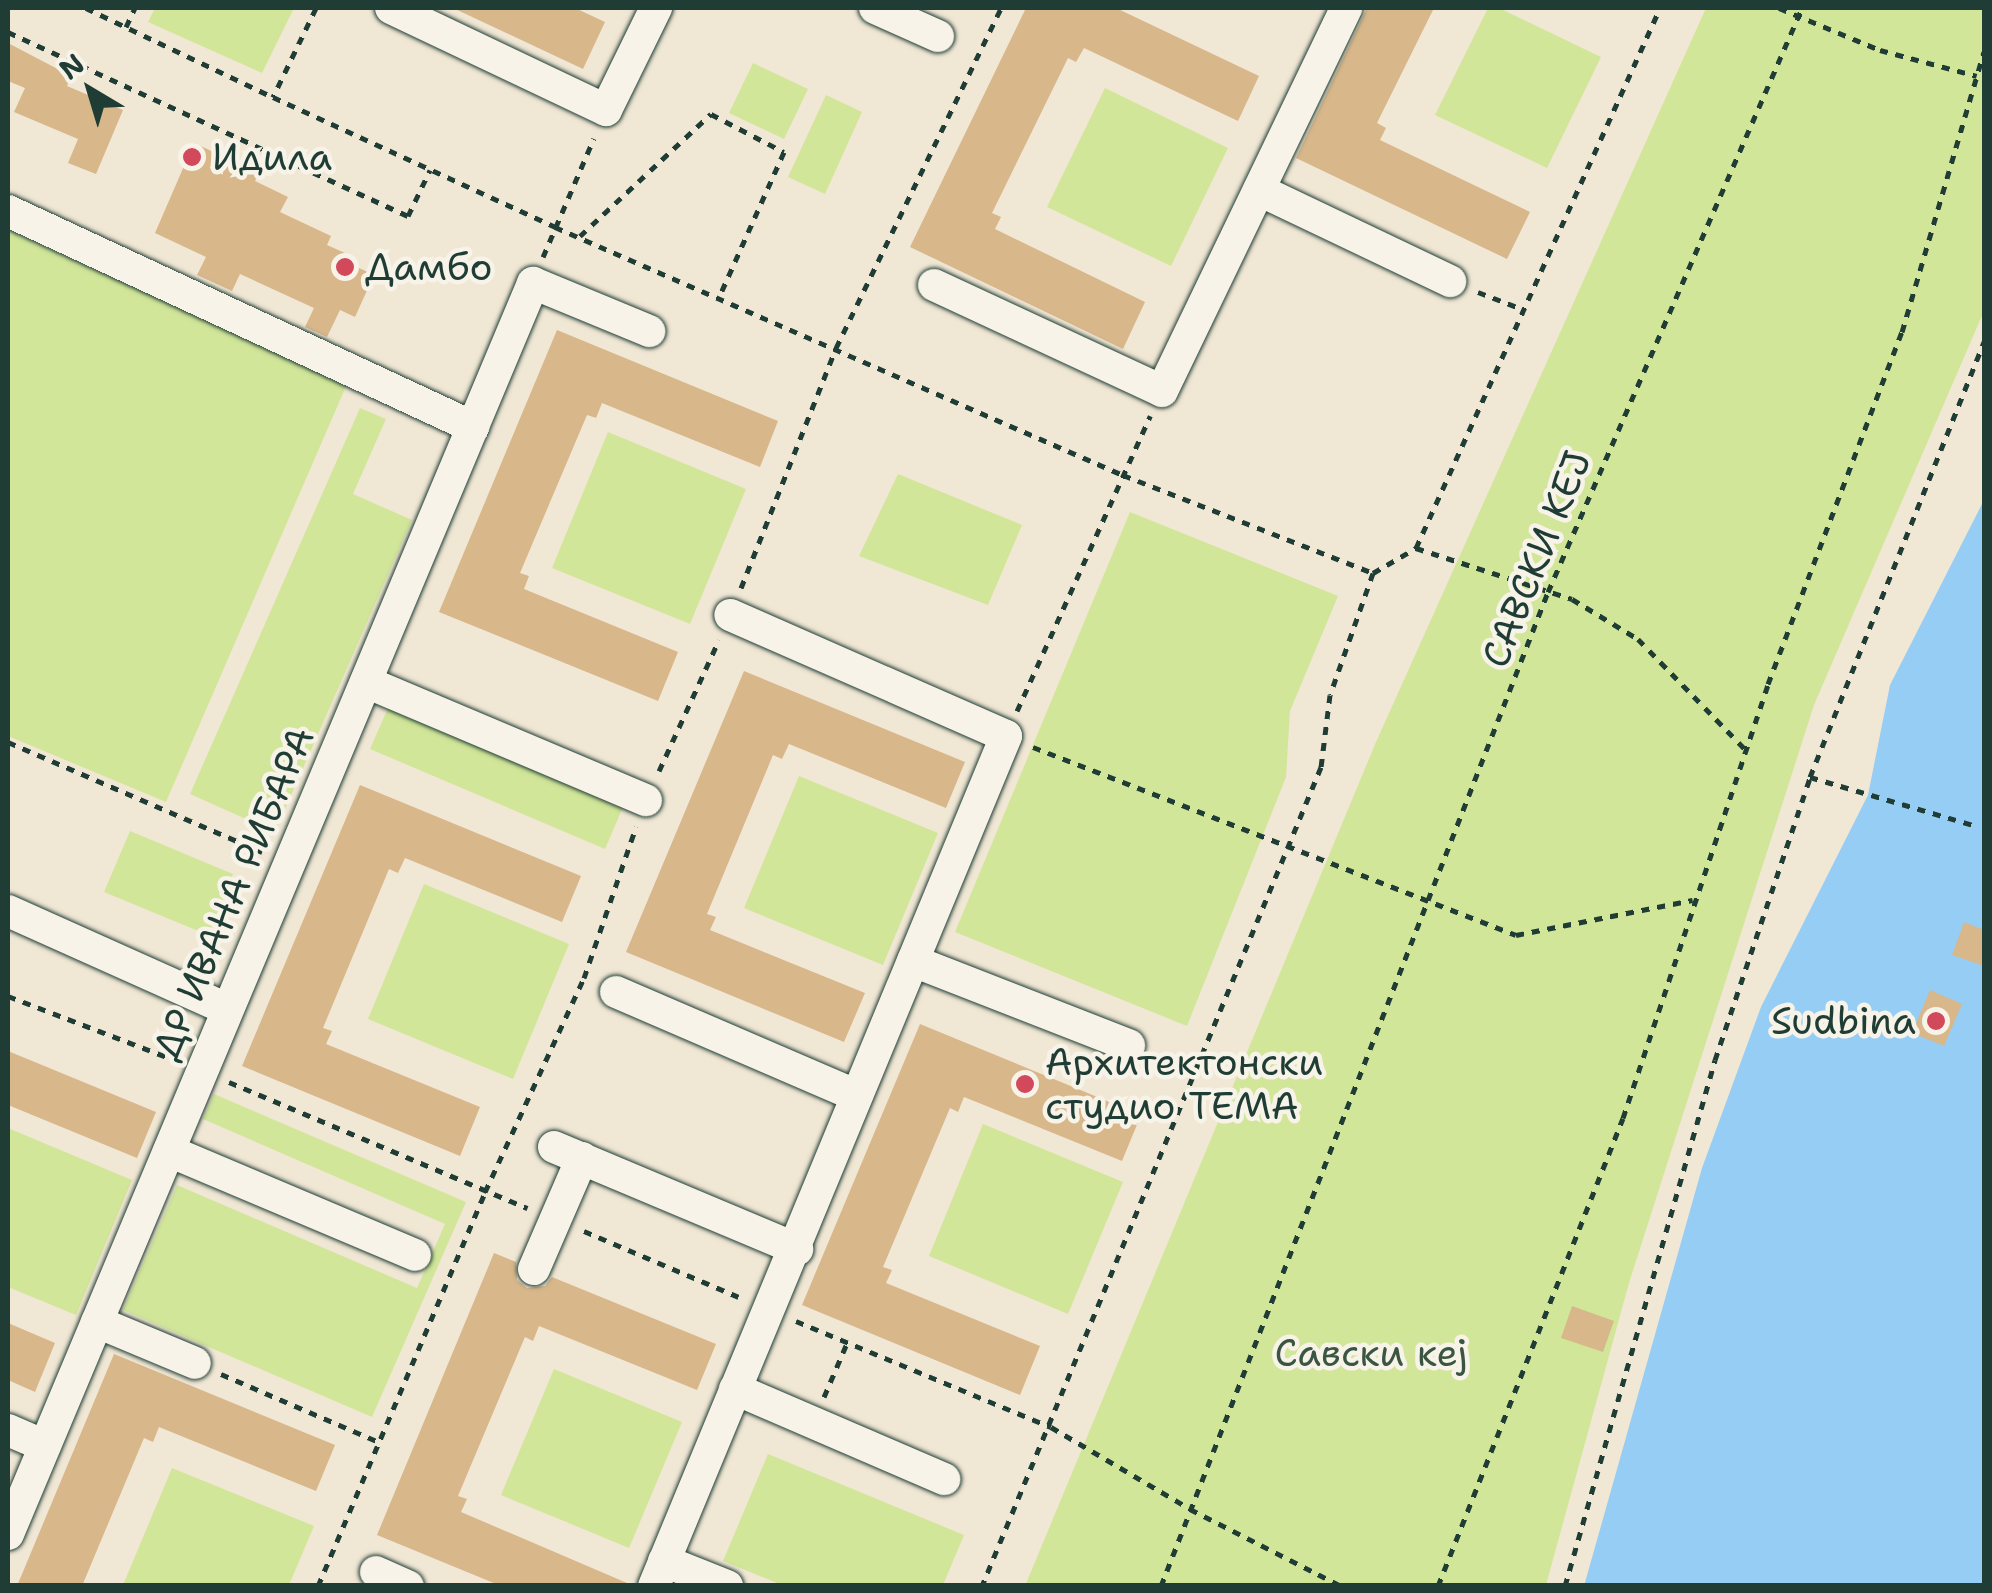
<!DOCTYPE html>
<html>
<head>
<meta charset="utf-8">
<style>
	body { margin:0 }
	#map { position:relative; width:1992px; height:1593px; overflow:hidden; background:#f1e7d5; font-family:"Shantell Sans",sans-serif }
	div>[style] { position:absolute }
	.green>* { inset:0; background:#d2e69a }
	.water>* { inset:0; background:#96cdf5 }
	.building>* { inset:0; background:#d8b78b }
	.path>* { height:5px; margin-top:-2.5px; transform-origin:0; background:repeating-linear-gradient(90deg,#1f3d34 0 8px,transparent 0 16px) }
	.roads { filter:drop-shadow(0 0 2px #1f3d34) drop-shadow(0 0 2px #1f3d34) }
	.minor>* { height:32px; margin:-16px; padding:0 16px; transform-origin:16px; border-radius:16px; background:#f7f3e8 }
	.dots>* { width:28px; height:28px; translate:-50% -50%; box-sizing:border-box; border:5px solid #f7f3e8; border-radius:50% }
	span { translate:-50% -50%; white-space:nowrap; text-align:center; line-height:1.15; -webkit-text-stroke:9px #f7f3e8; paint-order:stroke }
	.poi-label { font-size:38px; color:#1f3d34 }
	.left { translate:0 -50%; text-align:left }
	.right { translate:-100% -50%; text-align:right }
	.street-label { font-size:38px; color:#1f3d34 }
	.park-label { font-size:38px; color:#3a5643 }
	.frame { position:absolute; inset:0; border:10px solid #1f3d34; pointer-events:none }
	.north { position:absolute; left:40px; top:40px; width:100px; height:100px; -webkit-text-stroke:8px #f7f3e8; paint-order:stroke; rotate:322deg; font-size:28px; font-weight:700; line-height:40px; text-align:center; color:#1f3d34 }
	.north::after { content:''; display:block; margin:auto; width:35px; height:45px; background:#1f3d34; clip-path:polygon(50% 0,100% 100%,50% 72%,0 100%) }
</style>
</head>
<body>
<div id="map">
	<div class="green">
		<i style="clip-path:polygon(155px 8px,294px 8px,262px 73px,148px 22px)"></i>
		<i style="clip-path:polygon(1488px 8px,1499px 8px,1601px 57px,1547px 168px,1435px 115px)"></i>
		<i style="clip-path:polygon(1706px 8px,1984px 8px,1984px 311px,1814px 705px,1629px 1283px,1546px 1585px,1025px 1586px,1376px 742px)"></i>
		<i style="clip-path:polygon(753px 63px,808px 89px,784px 139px,729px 113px)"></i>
		<i style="clip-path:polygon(1105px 88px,1228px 148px,1171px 266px,1047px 207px)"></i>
		<i style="clip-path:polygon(826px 95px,862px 112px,825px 194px,788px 177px)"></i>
		<i style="clip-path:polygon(8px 230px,347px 384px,166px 802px,8px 736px)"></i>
		<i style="clip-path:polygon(360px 408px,386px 419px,353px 494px,412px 520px,275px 832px,190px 794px)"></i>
		<i style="clip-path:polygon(608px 432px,746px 489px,690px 624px,552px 568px)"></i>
		<i style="clip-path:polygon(898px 474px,1022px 525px,988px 605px,859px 556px)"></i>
		<i style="clip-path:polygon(1130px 512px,1338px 596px,1290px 711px,1286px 777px,1187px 1026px,955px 932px)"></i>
		<i style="clip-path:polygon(388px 708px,623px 807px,605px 849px,370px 749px)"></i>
		<i style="clip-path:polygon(799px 776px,938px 833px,883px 965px,744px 908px)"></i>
		<i style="clip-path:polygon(130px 831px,233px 874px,208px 935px,104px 892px)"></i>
		<i style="clip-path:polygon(424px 884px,569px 944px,513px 1079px,368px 1019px)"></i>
		<i style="clip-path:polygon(214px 1094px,466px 1202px,372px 1417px,123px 1310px,177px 1185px,417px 1288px,445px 1224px,203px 1119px)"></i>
		<i style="clip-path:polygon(983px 1124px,1123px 1182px,1068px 1314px,929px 1256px)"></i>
		<i style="clip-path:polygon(8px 1128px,132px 1180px,76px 1315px,8px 1287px)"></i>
		<i style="clip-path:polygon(554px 1369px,682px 1422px,629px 1548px,501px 1495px)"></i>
		<i style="clip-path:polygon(768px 1454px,964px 1535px,943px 1585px,782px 1585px,723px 1561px)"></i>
		<i style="clip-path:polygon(172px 1468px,314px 1526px,289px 1585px,123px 1585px)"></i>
	</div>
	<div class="water">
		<i style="clip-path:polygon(1984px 500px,1984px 1585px,1584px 1586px,1702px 1168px,1761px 1007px,1868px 795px,1890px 685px)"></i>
	</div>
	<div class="building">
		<i style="clip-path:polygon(453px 8px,575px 8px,605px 22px,583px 69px)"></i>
		<i style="clip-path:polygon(1026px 8px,1116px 8px,1259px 76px,1238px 121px,1084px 48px,1076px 62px,1068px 58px,992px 213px,1001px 217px,995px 229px,1145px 302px,1123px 349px,910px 247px)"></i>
		<i style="clip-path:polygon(1367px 8px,1434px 8px,1377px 123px,1386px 128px,1380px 140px,1530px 212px,1507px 259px,1296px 158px)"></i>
		<i style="clip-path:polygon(8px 43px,71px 76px,67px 86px,123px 110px,96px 174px,68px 163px,78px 139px,14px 112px,25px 88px,8px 81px)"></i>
		<i style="clip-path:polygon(194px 143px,259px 173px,255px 181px,288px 197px,280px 212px,331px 236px,327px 245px,345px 253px,342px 260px,374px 275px,355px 317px,340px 310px,327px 337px,305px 327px,314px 308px,240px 274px,232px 291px,197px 275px,206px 257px,155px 233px)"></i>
		<i style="clip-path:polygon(557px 330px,778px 421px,760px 467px,602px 403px,596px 418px,587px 415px,520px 573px,529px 576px,524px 589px,678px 652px,658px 701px,439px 612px)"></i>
		<i style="clip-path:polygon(744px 671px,965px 762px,946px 808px,789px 744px,782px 759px,773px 755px,707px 914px,716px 917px,710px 930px,865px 993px,844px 1042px,626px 952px)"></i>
		<i style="clip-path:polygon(360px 785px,581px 876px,562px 922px,405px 858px,398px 873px,389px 869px,323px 1028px,332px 1031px,326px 1044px,480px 1107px,460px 1156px,242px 1066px)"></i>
		<i style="clip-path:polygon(1964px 922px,1984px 930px,1984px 966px,1952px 955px)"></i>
		<i style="clip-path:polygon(1930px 990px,1962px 1004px,1944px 1046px,1912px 1033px)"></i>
		<i style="clip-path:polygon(920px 1024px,1141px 1115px,1122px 1161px,964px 1097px,958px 1112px,950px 1108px,883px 1267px,892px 1270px,886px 1283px,1040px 1346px,1020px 1395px,802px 1305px)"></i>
		<i style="clip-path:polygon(8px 1051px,156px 1112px,137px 1158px,8px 1105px)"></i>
		<i style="clip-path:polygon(494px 1253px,516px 1262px,517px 1280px,527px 1288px,545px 1286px,552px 1277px,716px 1344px,697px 1390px,539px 1326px,533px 1341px,525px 1337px,458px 1496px,467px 1499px,461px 1512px,634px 1586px,501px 1586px,377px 1535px)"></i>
		<i style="clip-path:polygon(1572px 1306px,1614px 1321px,1603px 1352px,1561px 1338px)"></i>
		<i style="clip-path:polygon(8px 1323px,55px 1343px,35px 1392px,8px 1380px)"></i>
		<i style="clip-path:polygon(114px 1354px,335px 1445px,316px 1491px,159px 1427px,153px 1442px,144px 1438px,82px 1586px,17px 1586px)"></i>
	</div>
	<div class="path">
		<i style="left:86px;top:8px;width:207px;rotate:25.5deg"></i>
		<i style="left:316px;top:8px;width:99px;rotate:115.8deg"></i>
		<i style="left:273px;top:97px;width:311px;rotate:24.7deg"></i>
		<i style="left:555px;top:227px;width:620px;rotate:23.59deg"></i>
		<i style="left:1123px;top:475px;width:269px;rotate:21.4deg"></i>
		<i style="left:1373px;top:573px;width:129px;rotate:109.4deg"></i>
		<i style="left:1330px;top:695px;width:73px;rotate:97.1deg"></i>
		<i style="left:1321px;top:767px;width:886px;rotate:112.49deg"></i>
		<i style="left:1779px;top:8px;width:109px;rotate:22.6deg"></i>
		<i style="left:1880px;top:50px;width:100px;rotate:15deg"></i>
		<i style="left:126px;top:27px;width:21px;rotate:-65deg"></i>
		<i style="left:8px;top:32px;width:440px;rotate:24.7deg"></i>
		<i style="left:408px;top:216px;width:51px;rotate:-64.4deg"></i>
		<i style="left:580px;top:236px;width:179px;rotate:-43deg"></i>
		<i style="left:711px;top:114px;width:82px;rotate:27.5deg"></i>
		<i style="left:784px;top:152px;width:159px;rotate:114.1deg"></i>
		<i style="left:543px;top:257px;width:129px;rotate:-66.8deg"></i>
		<i style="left:1478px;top:292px;width:47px;rotate:21.1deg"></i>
		<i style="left:1416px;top:548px;width:593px;rotate:-65.68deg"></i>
		<i style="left:1373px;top:573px;width:50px;rotate:-30.2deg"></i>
		<i style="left:1416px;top:548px;width:164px;rotate:18.1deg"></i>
		<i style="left:1572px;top:599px;width:77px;rotate:31.2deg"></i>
		<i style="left:1638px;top:639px;width:153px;rotate:45.8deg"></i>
		<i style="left:741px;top:588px;width:258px;rotate:-68.4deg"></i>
		<i style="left:836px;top:348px;width:378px;rotate:-64.1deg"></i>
		<i style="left:1017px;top:711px;width:324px;rotate:-65.7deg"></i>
		<i style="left:8px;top:742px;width:277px;rotate:23.4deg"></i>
		<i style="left:1033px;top:747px;width:518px;rotate:21.27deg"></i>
		<i style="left:1516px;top:935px;width:180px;rotate:-11.2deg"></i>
		<i style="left:659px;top:771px;width:144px;rotate:-65.4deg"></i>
		<i style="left:1810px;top:777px;width:173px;rotate:16.4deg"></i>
		<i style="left:8px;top:996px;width:181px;rotate:21deg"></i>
		<i style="left:229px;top:1082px;width:324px;rotate:22.9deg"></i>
		<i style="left:584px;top:1231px;width:168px;rotate:23.1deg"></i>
		<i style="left:796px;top:1321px;width:276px;rotate:22.6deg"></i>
		<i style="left:1051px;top:1427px;width:161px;rotate:30.5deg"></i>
		<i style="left:1190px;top:1509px;width:169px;rotate:27deg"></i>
		<i style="left:221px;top:1374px;width:172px;rotate:23.3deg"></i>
		<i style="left:824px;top:1397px;width:59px;rotate:-66.9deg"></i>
		<i style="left:318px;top:1586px;width:428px;rotate:-67deg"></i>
		<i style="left:485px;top:1192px;width:236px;rotate:-65.2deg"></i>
		<i style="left:584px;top:978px;width:160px;rotate:-71deg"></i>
		<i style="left:1161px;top:1586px;width:1067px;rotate:-68.73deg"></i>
		<i style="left:1548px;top:592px;width:637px;rotate:-66.49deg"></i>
		<i style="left:1438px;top:1586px;width:503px;rotate:-68.43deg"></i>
		<i style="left:1623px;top:1118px;width:458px;rotate:-71.5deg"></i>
		<i style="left:1768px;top:684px;width:377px;rotate:-69.2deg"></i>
		<i style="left:1902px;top:332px;width:292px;rotate:-73.7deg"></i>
		<i style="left:1565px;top:1586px;width:547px;rotate:-74.08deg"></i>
		<i style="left:1715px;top:1060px;width:299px;rotate:-71.4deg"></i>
		<i style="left:1810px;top:777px;width:469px;rotate:-68.2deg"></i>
	</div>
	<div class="roads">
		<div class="minor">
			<i style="left:391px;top:8px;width:238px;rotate:25.4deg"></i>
			<i style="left:606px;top:110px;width:114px;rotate:-63.9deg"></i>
			<i style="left:875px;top:8px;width:69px;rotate:24deg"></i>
			<i style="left:1259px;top:190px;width:212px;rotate:25.5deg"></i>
			<i style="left:8px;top:211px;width:513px;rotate:24.92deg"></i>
			<i style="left:934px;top:285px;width:251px;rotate:24.9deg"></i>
			<i style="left:1162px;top:391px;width:425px;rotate:-64.3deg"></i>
			<i style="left:366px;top:682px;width:304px;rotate:22.9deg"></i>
			<i style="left:8px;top:911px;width:240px;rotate:24.1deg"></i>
			<i style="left:913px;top:961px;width:232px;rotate:21.3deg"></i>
			<i style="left:616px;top:992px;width:262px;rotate:23.3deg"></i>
			<i style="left:554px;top:1147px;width:264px;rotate:22.8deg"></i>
			<i style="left:169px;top:1151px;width:267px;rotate:22.9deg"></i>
			<i style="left:534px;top:1269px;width:121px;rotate:-66.6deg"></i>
			<i style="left:97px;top:1322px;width:106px;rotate:22.7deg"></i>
			<i style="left:735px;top:1389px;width:228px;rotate:23.3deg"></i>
			<i style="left:8px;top:1430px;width:40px;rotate:23.4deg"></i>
			<i style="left:8px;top:1534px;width:1357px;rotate:-67.23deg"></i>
			<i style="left:533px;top:283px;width:126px;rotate:22.5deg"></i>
			<i style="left:664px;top:1561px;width:68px;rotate:21.6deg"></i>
			<i style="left:376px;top:1572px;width:35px;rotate:24deg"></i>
			<i style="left:654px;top:1586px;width:920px;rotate:-67.5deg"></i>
			<i style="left:1006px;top:736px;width:301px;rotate:-156.3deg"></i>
		</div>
	</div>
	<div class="dots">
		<i style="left:192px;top:157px;background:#d1495b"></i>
		<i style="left:345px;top:267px;background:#d1495b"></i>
		<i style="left:1936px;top:1021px;background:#d1495b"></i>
		<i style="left:1025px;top:1084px;background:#d1495b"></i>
	</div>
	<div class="poi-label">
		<span class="left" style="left:212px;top:157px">Идила</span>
		<span class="left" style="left:365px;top:267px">Дамбо</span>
		<span class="right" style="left:1916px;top:1021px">Sudbina</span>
		<span class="left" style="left:1045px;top:1084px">Архитектонски<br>студио ТЕМА</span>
	</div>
	<div class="street-label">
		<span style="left:1536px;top:559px;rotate:-68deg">САВСКИ КЕЈ</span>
		<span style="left:233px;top:893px;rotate:-67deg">ДР ИВАНА РИБАРА</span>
	</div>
	<div class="park-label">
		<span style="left:1371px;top:1353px">Савски кеј</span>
	</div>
	<div class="frame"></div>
	<div class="north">N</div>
</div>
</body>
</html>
